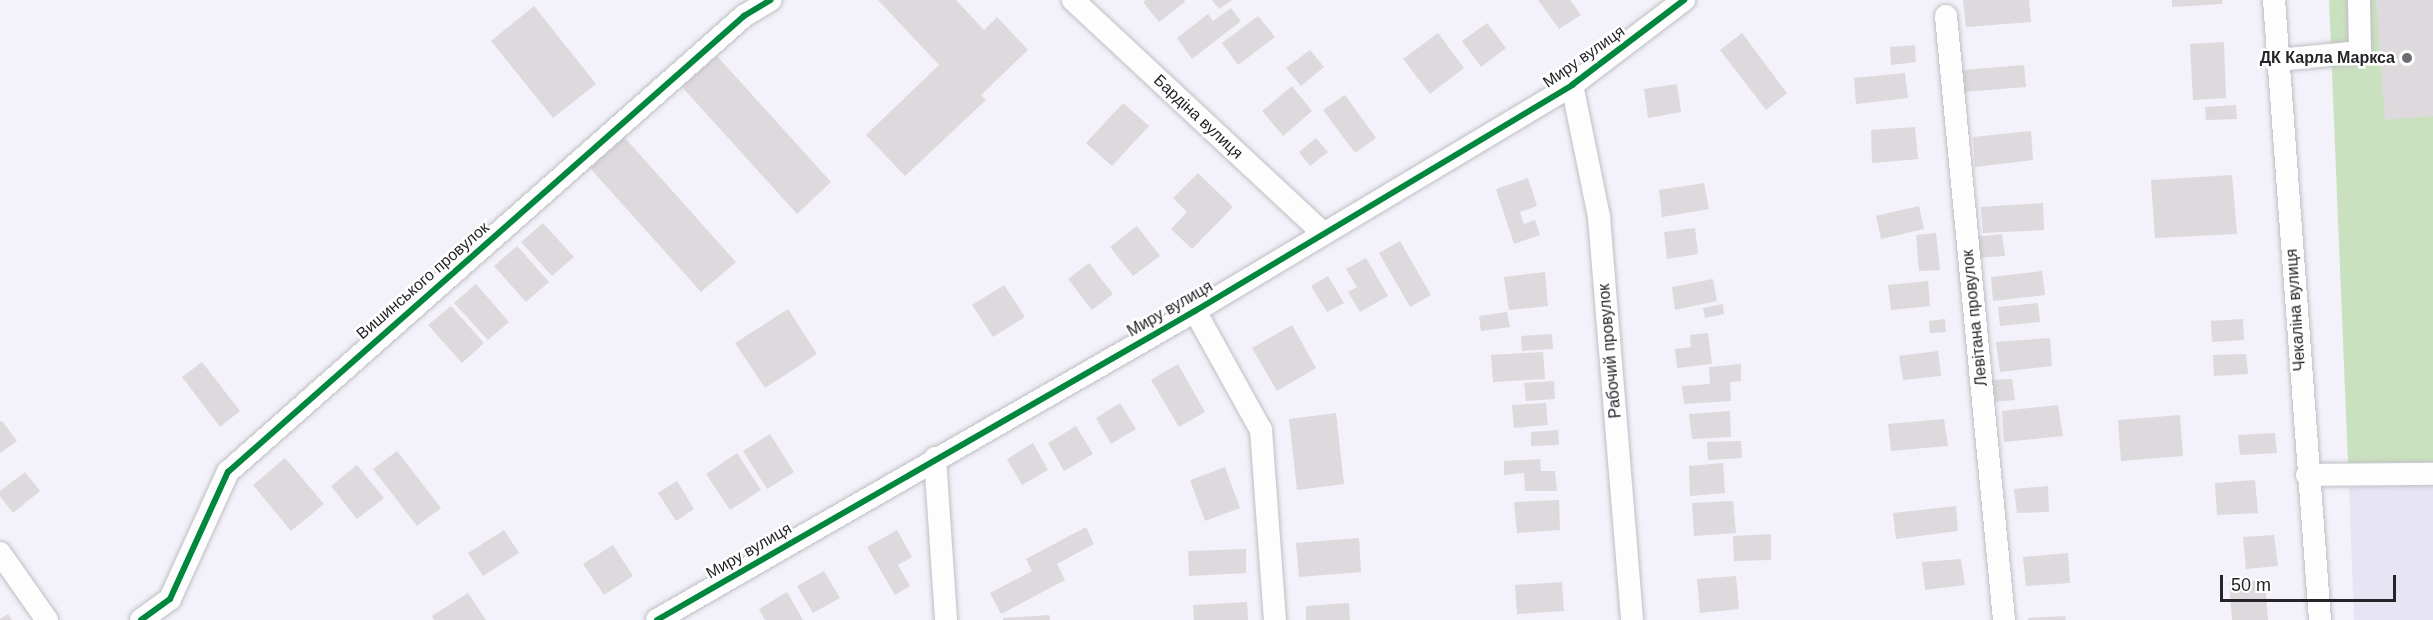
<!DOCTYPE html>
<html>
<head>
<meta charset="utf-8">
<style>
	body { margin:0 }
	#map { position:relative; width:2433px; height:620px; overflow:hidden; background:#f3f2fa; font-family:Helvetica,sans-serif }
	div>[style] { position:absolute }
	.built>* { inset:0; background:#e7e5f4 }
	.green>* { inset:0; background:#cae1bf }
	.building>* { inset:0; background:#ddd9dc }
	.roads { filter:drop-shadow(0 0 2px #bfbec4) drop-shadow(0 0 2px #bfbec4) }
	.minor>* { height:22px; margin:-11px; padding:0 11px; transform-origin:11px; border-radius:11px; background:#fdfdfe }
	.cycleway>* { height:6px; margin:-3px; padding:0 3px; transform-origin:3px; border-radius:3px; background:#00873e }
	.dots>* { width:16px; height:16px; translate:-50% -50%; box-sizing:border-box; border:3px solid #fff; border-radius:50% }
	span { translate:-50% -50%; white-space:nowrap; text-align:center; line-height:1.15; -webkit-text-stroke:5px #fff; paint-order:stroke }
	.street-label { font-size:16px; color:#252429 }
	.poi-label { font-size:16px; color:#252429; font-weight:700 }
	.right { translate:-100% -50%; text-align:right }
	.scale { position:absolute; left:2220px; top:575px; width:176px; height:27px; box-sizing:border-box; border:3px solid #252429; border-top:0; padding-left:8px; font-size:18px; line-height:21px; white-space:nowrap; color:#252429; -webkit-text-stroke:4px #fff; paint-order:stroke }
</style>
</head>
<body>
<div id="map">
	<div class="built">
		<i style="clip-path:polygon(2433px 485px,2433px 620px,2354px 620px,2349px 487px)"></i>
	</div>
	<div class="green">
		<i style="clip-path:polygon(2329px 0,2433px 0,2433px 462px,2348px 463px)"></i>
	</div>
	<div class="building">
		<i style="clip-path:polygon(878px 0,956px 0,984px 30px,997px 17px,1028px 50px,981px 95px,986px 100px,905px 176px,866px 135px,939px 65px)"></i>
		<i style="clip-path:polygon(1146px 0,1184px 0,1185px 2px,1159px 22px,1143px 2px)"></i>
		<i style="clip-path:polygon(1212px 0,1232px 0,1219px 9px)"></i>
		<i style="clip-path:polygon(1538px 0,1570px 0,1581px 15px,1559px 29px)"></i>
		<i style="clip-path:polygon(1963px 0,2029px 0,2031px 22px,1966px 27px)"></i>
		<i style="clip-path:polygon(2172px 0,2222px 0,2222px 4px,2172px 7px)"></i>
		<i style="clip-path:polygon(2376px 0,2433px 0,2433px 116px,2385px 120px)"></i>
		<i style="clip-path:polygon(534px 6px,596px 84px,553px 118px,491px 41px)"></i>
		<i style="clip-path:polygon(1231px 8px,1241px 21px,1192px 59px,1177px 38px,1208px 14px,1213px 21px)"></i>
		<i style="clip-path:polygon(1258px 16px,1275px 37px,1238px 65px,1222px 43px)"></i>
		<i style="clip-path:polygon(1487px 23px,1506px 48px,1481px 67px,1462px 41px)"></i>
		<i style="clip-path:polygon(1438px 33px,1464px 68px,1430px 94px,1403px 59px)"></i>
		<i style="clip-path:polygon(1742px 33px,1787px 93px,1766px 110px,1720px 50px)"></i>
		<i style="clip-path:polygon(2224px 42px,2226px 98px,2193px 100px,2190px 44px)"></i>
		<i style="clip-path:polygon(1915px 45px,1916px 62px,1891px 65px,1890px 47px)"></i>
		<i style="clip-path:polygon(1310px 50px,1324px 67px,1301px 86px,1286px 68px)"></i>
		<i style="clip-path:polygon(717px 56px,831px 182px,797px 214px,682px 87px)"></i>
		<i style="clip-path:polygon(2024px 65px,2026px 87px,1963px 92px,1962px 70px)"></i>
		<i style="clip-path:polygon(1905px 73px,1908px 98px,1856px 104px,1854px 78px)"></i>
		<i style="clip-path:polygon(1677px 84px,1681px 112px,1648px 118px,1644px 89px)"></i>
		<i style="clip-path:polygon(1292px 86px,1312px 111px,1283px 136px,1262px 111px)"></i>
		<i style="clip-path:polygon(1345px 95px,1376px 138px,1355px 153px,1323px 110px)"></i>
		<i style="clip-path:polygon(1123px 103px,1149px 126px,1112px 166px,1086px 143px)"></i>
		<i style="clip-path:polygon(2236px 105px,2237px 119px,2206px 120px,2205px 107px)"></i>
		<i style="clip-path:polygon(1915px 127px,1918px 159px,1872px 163px,1871px 130px)"></i>
		<i style="clip-path:polygon(2031px 131px,2033px 160px,1975px 167px,1973px 137px)"></i>
		<i style="clip-path:polygon(624px 137px,736px 262px,701px 292px,590px 168px)"></i>
		<i style="clip-path:polygon(1316px 138px,1328px 152px,1310px 166px,1299px 152px)"></i>
		<i style="clip-path:polygon(1198px 173px,1233px 207px,1192px 249px,1171px 229px,1187px 212px,1173px 198px)"></i>
		<i style="clip-path:polygon(2232px 175px,2237px 234px,2155px 238px,2151px 180px)"></i>
		<i style="clip-path:polygon(1528px 178px,1537px 206px,1520px 212px,1524px 224px,1535px 220px,1540px 235px,1514px 244px,1496px 189px)"></i>
		<i style="clip-path:polygon(1704px 183px,1709px 209px,1662px 217px,1659px 190px)"></i>
		<i style="clip-path:polygon(2043px 203px,2044px 230px,1983px 233px,1981px 207px)"></i>
		<i style="clip-path:polygon(1919px 206px,1924px 229px,1881px 239px,1876px 216px)"></i>
		<i style="clip-path:polygon(543px 223px,574px 257px,552px 276px,521px 242px)"></i>
		<i style="clip-path:polygon(1137px 226px,1160px 256px,1133px 276px,1110px 247px)"></i>
		<i style="clip-path:polygon(1695px 228px,1698px 254px,1667px 259px,1664px 232px)"></i>
		<i style="clip-path:polygon(1936px 233px,1940px 270px,1919px 271px,1916px 235px)"></i>
		<i style="clip-path:polygon(2002px 234px,2005px 256px,1976px 258px,1974px 237px)"></i>
		<i style="clip-path:polygon(1400px 241px,1431px 295px,1410px 307px,1379px 253px)"></i>
		<i style="clip-path:polygon(517px 246px,549px 282px,526px 302px,494px 266px)"></i>
		<i style="clip-path:polygon(1366px 258px,1388px 296px,1360px 312px,1348px 292px,1357px 287px,1346px 269px)"></i>
		<i style="clip-path:polygon(1089px 263px,1113px 294px,1092px 310px,1068px 279px)"></i>
		<i style="clip-path:polygon(2042px 271px,2045px 295px,1993px 301px,1991px 277px)"></i>
		<i style="clip-path:polygon(1545px 272px,1548px 306px,1509px 310px,1504px 277px)"></i>
		<i style="clip-path:polygon(1328px 276px,1344px 303px,1327px 312px,1311px 286px)"></i>
		<i style="clip-path:polygon(1713px 279px,1717px 301px,1675px 310px,1672px 287px)"></i>
		<i style="clip-path:polygon(1928px 281px,1930px 306px,1891px 310px,1888px 285px)"></i>
		<i style="clip-path:polygon(476px 284px,509px 322px,488px 340px,454px 303px)"></i>
		<i style="clip-path:polygon(1004px 285px,1025px 317px,993px 337px,972px 305px)"></i>
		<i style="clip-path:polygon(2038px 303px,2040px 322px,2000px 326px,1998px 307px)"></i>
		<i style="clip-path:polygon(1723px 304px,1724px 314px,1705px 318px,1703px 308px)"></i>
		<i style="clip-path:polygon(451px 306px,484px 343px,462px 363px,428px 325px)"></i>
		<i style="clip-path:polygon(788px 309px,817px 354px,765px 388px,735px 343px)"></i>
		<i style="clip-path:polygon(1507px 312px,1510px 327px,1481px 331px,1479px 316px)"></i>
		<i style="clip-path:polygon(1945px 319px,1946px 332px,1930px 333px,1929px 321px)"></i>
		<i style="clip-path:polygon(2243px 319px,2244px 340px,2212px 342px,2211px 321px)"></i>
		<i style="clip-path:polygon(1292px 325px,1316px 368px,1277px 391px,1252px 348px)"></i>
		<i style="clip-path:polygon(1708px 333px,1712px 364px,1677px 368px,1675px 349px,1691px 347px,1690px 335px)"></i>
		<i style="clip-path:polygon(1552px 334px,1553px 349px,1522px 351px,1521px 336px)"></i>
		<i style="clip-path:polygon(2050px 338px,2052px 366px,2000px 372px,1996px 342px)"></i>
		<i style="clip-path:polygon(1938px 351px,1941px 376px,1903px 380px,1899px 356px)"></i>
		<i style="clip-path:polygon(1543px 352px,1545px 379px,1493px 382px,1491px 355px)"></i>
		<i style="clip-path:polygon(2246px 354px,2248px 374px,2214px 376px,2213px 355px)"></i>
		<i style="clip-path:polygon(202px 362px,240px 411px,220px 427px,182px 377px)"></i>
		<i style="clip-path:polygon(1178px 364px,1205px 412px,1179px 427px,1151px 380px)"></i>
		<i style="clip-path:polygon(1741px 364px,1741px 381px,1730px 382px,1731px 401px,1684px 404px,1682px 386px,1710px 384px,1709px 367px)"></i>
		<i style="clip-path:polygon(2012px 379px,2015px 400px,1991px 402px,1989px 380px)"></i>
		<i style="clip-path:polygon(1554px 381px,1555px 399px,1526px 401px,1524px 383px)"></i>
		<i style="clip-path:polygon(1120px 403px,1136px 429px,1111px 444px,1096px 418px)"></i>
		<i style="clip-path:polygon(1546px 403px,1548px 425px,1514px 428px,1512px 405px)"></i>
		<i style="clip-path:polygon(2058px 405px,2063px 436px,2004px 442px,2002px 411px)"></i>
		<i style="clip-path:polygon(1730px 411px,1731px 437px,1692px 439px,1689px 414px)"></i>
		<i style="clip-path:polygon(1336px 413px,1344px 484px,1297px 490px,1289px 419px)"></i>
		<i style="clip-path:polygon(2180px 415px,2183px 456px,2121px 461px,2118px 420px)"></i>
		<i style="clip-path:polygon(1944px 419px,1948px 446px,1891px 451px,1888px 424px)"></i>
		<i style="clip-path:polygon(2px 421px,17px 441px,0 453px,0 422px)"></i>
		<i style="clip-path:polygon(1076px 426px,1093px 454px,1064px 471px,1048px 443px)"></i>
		<i style="clip-path:polygon(1558px 430px,1559px 445px,1531px 446px,1531px 432px)"></i>
		<i style="clip-path:polygon(2275px 433px,2277px 453px,2240px 455px,2238px 435px)"></i>
		<i style="clip-path:polygon(770px 434px,794px 472px,767px 489px,743px 451px)"></i>
		<i style="clip-path:polygon(1741px 441px,1742px 458px,1708px 460px,1707px 442px)"></i>
		<i style="clip-path:polygon(1033px 443px,1048px 470px,1022px 485px,1007px 459px)"></i>
		<i style="clip-path:polygon(397px 451px,441px 508px,417px 526px,373px 469px)"></i>
		<i style="clip-path:polygon(737px 453px,761px 490px,730px 510px,706px 474px)"></i>
		<i style="clip-path:polygon(285px 458px,324px 504px,291px 531px,253px 485px)"></i>
		<i style="clip-path:polygon(1540px 459px,1541px 471px,1555px 471px,1557px 491px,1525px 491px,1524px 473px,1504px 475px,1504px 461px)"></i>
		<i style="clip-path:polygon(1723px 463px,1725px 493px,1690px 496px,1689px 466px)"></i>
		<i style="clip-path:polygon(357px 465px,384px 498px,357px 519px,331px 486px)"></i>
		<i style="clip-path:polygon(1225px 467px,1240px 508px,1205px 521px,1190px 480px)"></i>
		<i style="clip-path:polygon(25px 472px,40px 491px,13px 513px,0 496px,0 491px)"></i>
		<i style="clip-path:polygon(2255px 480px,2258px 513px,2217px 515px,2215px 483px)"></i>
		<i style="clip-path:polygon(677px 481px,694px 509px,676px 521px,658px 493px)"></i>
		<i style="clip-path:polygon(2048px 486px,2049px 512px,2017px 513px,2014px 489px)"></i>
		<i style="clip-path:polygon(1559px 500px,1560px 530px,1517px 533px,1514px 502px)"></i>
		<i style="clip-path:polygon(1733px 501px,1736px 533px,1694px 536px,1692px 503px)"></i>
		<i style="clip-path:polygon(1956px 506px,1958px 531px,1896px 539px,1893px 513px)"></i>
		<i style="clip-path:polygon(1086px 527px,1094px 544px,1057px 564px,1065px 580px,1001px 614px,990px 593px,1032px 571px,1026px 559px)"></i>
		<i style="clip-path:polygon(504px 530px,519px 553px,483px 576px,468px 553px)"></i>
		<i style="clip-path:polygon(897px 530px,912px 557px,898px 565px,910px 586px,895px 595px,867px 547px)"></i>
		<i style="clip-path:polygon(1771px 534px,1771px 560px,1734px 561px,1733px 536px)"></i>
		<i style="clip-path:polygon(2274px 535px,2278px 566px,2246px 569px,2243px 537px)"></i>
		<i style="clip-path:polygon(1359px 538px,1361px 572px,1299px 577px,1296px 543px)"></i>
		<i style="clip-path:polygon(613px 545px,633px 576px,604px 595px,583px 564px)"></i>
		<i style="clip-path:polygon(1246px 549px,1246px 573px,1189px 576px,1188px 551px)"></i>
		<i style="clip-path:polygon(2068px 553px,2070px 583px,2026px 586px,2023px 557px)"></i>
		<i style="clip-path:polygon(1961px 559px,1965px 585px,1925px 590px,1922px 562px)"></i>
		<i style="clip-path:polygon(824px 571px,840px 598px,813px 613px,797px 586px)"></i>
		<i style="clip-path:polygon(1736px 576px,1739px 609px,1700px 613px,1697px 579px)"></i>
		<i style="clip-path:polygon(2265px 580px,2268px 620px,2232px 620px,2229px 582px)"></i>
		<i style="clip-path:polygon(1562px 582px,1564px 611px,1517px 614px,1515px 585px)"></i>
		<i style="clip-path:polygon(787px 592px,803px 620px,765px 620px,759px 609px)"></i>
		<i style="clip-path:polygon(468px 593px,486px 620px,434px 620px,432px 616px)"></i>
		<i style="clip-path:polygon(1247px 602px,1248px 620px,1194px 620px,1193px 605px)"></i>
		<i style="clip-path:polygon(1349px 603px,1350px 620px,1306px 620px,1306px 606px)"></i>
		<i style="clip-path:polygon(8px 614px,12px 620px,0 620px,0 619px)"></i>
		<i style="clip-path:polygon(1049px 615px,1050px 620px,1003px 620px,1003px 618px)"></i>
		<i style="clip-path:polygon(2065px 616px,2066px 620px,2028px 620px,2028px 618px)"></i>
	</div>
	<div class="roads">
		<div class="minor">
			<i style="left:1073px;top:0;width:342px;rotate:43deg"></i>
			<i style="left:2274px;top:0;width:622px;rotate:85.76deg"></i>
			<i style="left:1946px;top:16px;width:607px;rotate:84.51deg"></i>
			<i style="left:2278px;top:60px;width:82px;rotate:-5.6deg"></i>
			<i style="left:2360px;top:52px;width:52px;rotate:-91.1deg"></i>
			<i style="left:1572px;top:85px;width:135px;rotate:78.4deg"></i>
			<i style="left:1599px;top:217px;width:404px;rotate:85.3deg"></i>
			<i style="left:1195px;top:311px;width:136px;rotate:61deg"></i>
			<i style="left:1261px;top:430px;width:191px;rotate:85.8deg"></i>
			<i style="left:935px;top:458px;width:162px;rotate:86.1deg"></i>
			<i style="left:2307px;top:475px;width:126px;rotate:-0.5deg"></i>
			<i style="left:0;top:553px;width:82px;rotate:55deg"></i>
			<i style="left:141px;top:620px;width:36px;rotate:-36deg"></i>
			<i style="left:170px;top:599px;width:140px;rotate:-65.5deg"></i>
			<i style="left:228px;top:472px;width:689px;rotate:-41.47deg"></i>
			<i style="left:744px;top:16px;width:31px;rotate:-31deg"></i>
			<i style="left:657px;top:620px;width:620px;rotate:-29.87deg"></i>
			<i style="left:1195px;top:311px;width:440px;rotate:-30.9deg"></i>
			<i style="left:1572px;top:85px;width:141px;rotate:-37.2deg"></i>
		</div>
	</div>
	<div class="cycleway">
		<i style="left:141px;top:620px;width:36px;rotate:-36deg"></i>
		<i style="left:170px;top:599px;width:140px;rotate:-65.5deg"></i>
		<i style="left:228px;top:472px;width:689px;rotate:-41.47deg"></i>
		<i style="left:744px;top:16px;width:31px;rotate:-31deg"></i>
		<i style="left:657px;top:620px;width:620px;rotate:-29.87deg"></i>
		<i style="left:1195px;top:311px;width:440px;rotate:-30.9deg"></i>
		<i style="left:1572px;top:85px;width:141px;rotate:-37.2deg"></i>
	</div>
	<div class="dots">
		<i style="left:2407px;top:58px;background:#6d6c72"></i>
	</div>
	<div class="street-label">
		<span style="left:1584px;top:57px;rotate:-35deg">Миру вулиця</span>
		<span style="left:1198px;top:117px;rotate:43deg">Бардіна вулиця</span>
		<span style="left:423px;top:281px;rotate:-41deg">Вишинського провулок</span>
		<span style="left:1170px;top:309px;rotate:-30deg">Миру вулиця</span>
		<span style="left:2296px;top:310px;rotate:-94deg">Чекаліна вулиця</span>
		<span style="left:1975px;top:318px;rotate:-96deg">Левітана провулок</span>
		<span style="left:1610px;top:351px;rotate:-95deg">Рабочий провулок</span>
		<span style="left:749px;top:551px;rotate:-30deg">Миру вулиця</span>
	</div>
	<div class="poi-label">
		<span class="right" style="left:2395px;top:58px">ДК Карла Маркса</span>
	</div>
	<div class="scale">50 m</div>
</div>
</body>
</html>
